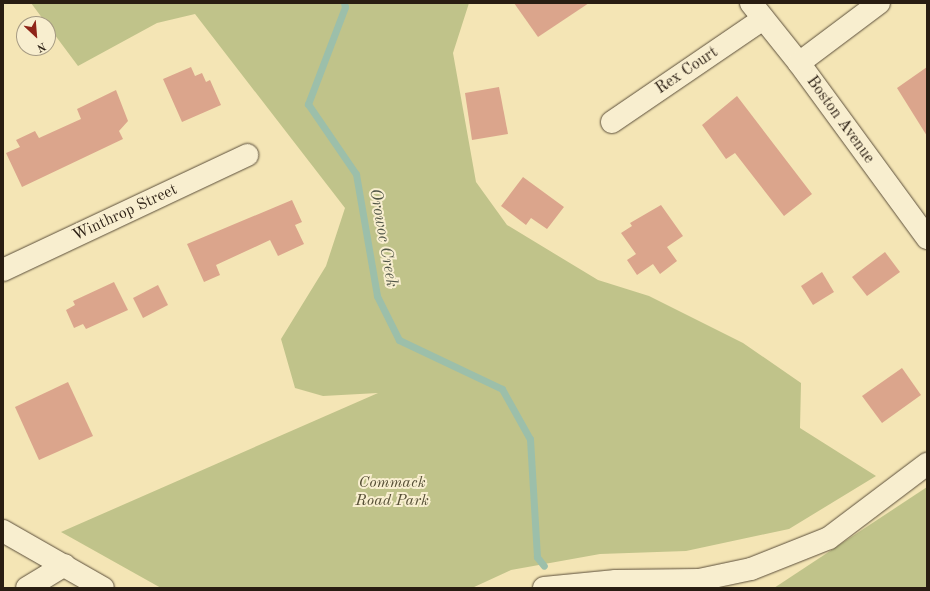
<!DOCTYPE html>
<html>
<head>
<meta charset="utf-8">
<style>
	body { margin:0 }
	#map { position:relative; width:930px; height:591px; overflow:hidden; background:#f4e5b5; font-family:"Old Standard TT",serif }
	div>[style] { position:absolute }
	.green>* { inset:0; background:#c0c38a }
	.stream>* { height:7px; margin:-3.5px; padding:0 3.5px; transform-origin:3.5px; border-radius:3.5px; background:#9cbfaa }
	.building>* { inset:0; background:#dba58c }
	.roads { filter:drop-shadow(0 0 1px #5c4f3b) drop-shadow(0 0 1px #5c4f3b) }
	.minor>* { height:22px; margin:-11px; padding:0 11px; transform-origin:11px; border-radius:11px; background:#f8eecf }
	span { translate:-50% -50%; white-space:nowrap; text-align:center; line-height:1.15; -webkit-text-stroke:4px #f8eecf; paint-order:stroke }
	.street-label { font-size:16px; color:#291d12 }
	.park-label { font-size:16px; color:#564f36; font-style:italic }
	.water-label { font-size:17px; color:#515647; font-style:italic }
	.frame { position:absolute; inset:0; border:4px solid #291d12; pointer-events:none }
	.north { position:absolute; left:16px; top:16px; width:40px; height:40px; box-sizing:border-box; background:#f8eecf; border:1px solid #a59a83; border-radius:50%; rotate:154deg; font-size:11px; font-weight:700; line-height:16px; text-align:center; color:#291d12 }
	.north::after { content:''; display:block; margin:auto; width:14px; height:18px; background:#8f2418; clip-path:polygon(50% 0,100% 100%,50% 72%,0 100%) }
</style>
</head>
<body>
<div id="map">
	<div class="green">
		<i style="clip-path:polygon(31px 3px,469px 3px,453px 53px,476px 182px,507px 225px,598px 280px,649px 296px,743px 343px,801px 383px,800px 428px,876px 476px,789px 529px,686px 551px,600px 554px,511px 570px,472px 588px,161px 588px,61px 532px,378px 393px,323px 396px,295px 388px,281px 339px,326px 266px,345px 208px,195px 14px,157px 23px,78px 66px)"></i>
		<i style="clip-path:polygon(927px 487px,927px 588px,774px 588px)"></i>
	</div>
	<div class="stream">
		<i style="left:344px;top:3px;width:4px;rotate:76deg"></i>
		<i style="left:345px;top:7px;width:104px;rotate:110.9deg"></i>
		<i style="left:308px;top:104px;width:85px;rotate:55.6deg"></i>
		<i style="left:356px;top:174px;width:124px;rotate:80.2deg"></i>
		<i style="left:377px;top:296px;width:49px;rotate:63.4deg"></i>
		<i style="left:399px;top:340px;width:114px;rotate:25.4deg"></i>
		<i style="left:502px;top:389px;width:57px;rotate:60.8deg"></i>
		<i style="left:530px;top:439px;width:118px;rotate:86.6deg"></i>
		<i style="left:537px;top:557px;width:11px;rotate:52deg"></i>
	</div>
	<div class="building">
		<i style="clip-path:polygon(514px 3px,589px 3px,538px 37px)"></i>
		<i style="clip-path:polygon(191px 67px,195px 76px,202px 73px,206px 82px,210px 80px,221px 105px,182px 122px,163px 79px)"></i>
		<i style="clip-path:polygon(927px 67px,927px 136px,897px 88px)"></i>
		<i style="clip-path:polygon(499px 87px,508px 134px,472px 140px,465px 93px)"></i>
		<i style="clip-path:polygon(116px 90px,128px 121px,119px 131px,123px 139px,22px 187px,6px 153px,20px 147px,16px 140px,35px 131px,39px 138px,81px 119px,77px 109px)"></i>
		<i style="clip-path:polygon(737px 96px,812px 194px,784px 216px,735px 153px,726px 159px,702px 125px)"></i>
		<i style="clip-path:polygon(523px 177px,564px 207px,547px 229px,531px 218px,526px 225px,501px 206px)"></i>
		<i style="clip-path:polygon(292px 200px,302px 222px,295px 225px,304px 244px,278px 256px,270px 240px,216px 265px,220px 275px,204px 282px,187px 244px)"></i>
		<i style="clip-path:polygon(661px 205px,683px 236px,667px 247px,677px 261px,660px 274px,653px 264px,637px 275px,627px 260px,636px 254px,621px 233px,632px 226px,630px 223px)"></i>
		<i style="clip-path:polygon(885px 252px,900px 272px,867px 296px,852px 277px)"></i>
		<i style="clip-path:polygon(822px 272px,834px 292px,813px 305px,801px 286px)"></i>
		<i style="clip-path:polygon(114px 282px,128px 310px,86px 329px,83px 324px,74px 328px,66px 310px,75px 305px,73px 301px)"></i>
		<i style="clip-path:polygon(158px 285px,168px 305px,143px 318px,133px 298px)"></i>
		<i style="clip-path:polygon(902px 368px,921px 395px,882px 423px,862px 396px)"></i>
		<i style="clip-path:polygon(68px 382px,93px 436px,39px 460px,15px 407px)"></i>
	</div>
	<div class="roads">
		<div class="minor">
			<i style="left:751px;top:3px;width:77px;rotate:51.3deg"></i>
			<i style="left:799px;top:63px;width:217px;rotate:53.8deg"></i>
			<i style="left:799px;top:63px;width:100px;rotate:-36.9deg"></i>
			<i style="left:612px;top:122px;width:183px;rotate:-34.3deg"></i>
			<i style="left:3px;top:270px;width:270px;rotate:-25.2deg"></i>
			<i style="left:3px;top:531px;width:115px;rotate:29.7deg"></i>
			<i style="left:27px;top:588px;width:44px;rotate:-31.2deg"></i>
			<i style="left:544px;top:588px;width:72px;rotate:-5.6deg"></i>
			<i style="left:616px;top:581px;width:83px;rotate:-0.7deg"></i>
			<i style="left:699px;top:580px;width:53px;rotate:-11.9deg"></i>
			<i style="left:751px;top:569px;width:84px;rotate:-21.7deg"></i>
			<i style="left:829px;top:538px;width:123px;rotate:-37.1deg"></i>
		</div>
	</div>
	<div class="street-label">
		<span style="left:687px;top:71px;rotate:-34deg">Rex Court</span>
		<span style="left:840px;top:120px;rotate:54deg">Boston Avenue</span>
		<span style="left:125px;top:213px;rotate:-25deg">Winthrop Street</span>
	</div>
	<div class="park-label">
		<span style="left:392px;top:492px">Commack<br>Road Park</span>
	</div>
	<div class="water-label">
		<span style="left:383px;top:238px;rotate:80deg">Orowoc Creek</span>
	</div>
	<div class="frame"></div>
	<div class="north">N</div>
</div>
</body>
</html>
